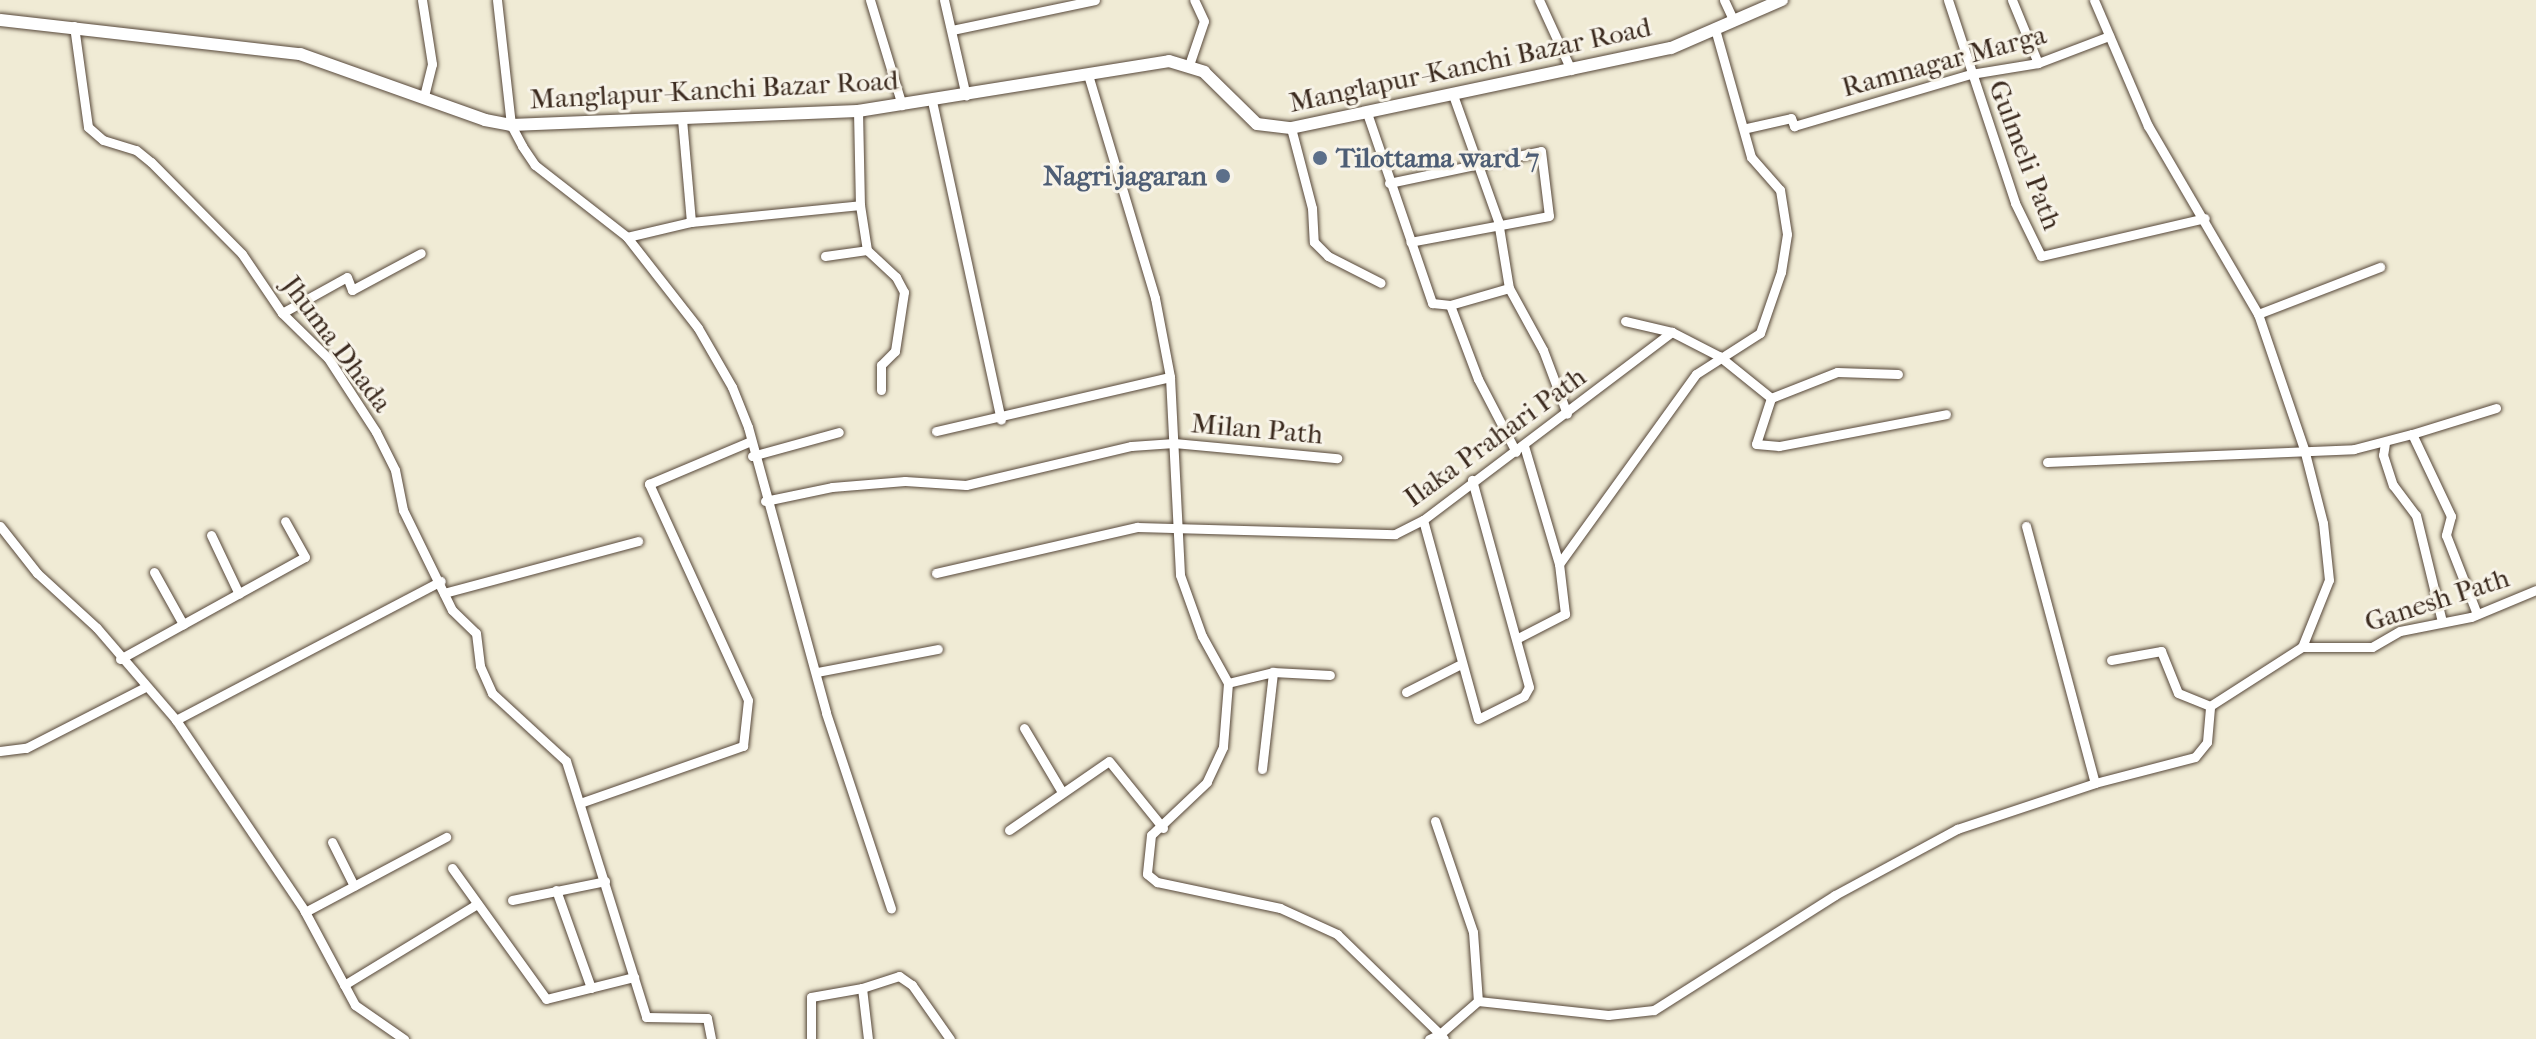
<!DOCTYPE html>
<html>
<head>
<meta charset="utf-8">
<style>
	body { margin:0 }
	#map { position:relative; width:2536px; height:1039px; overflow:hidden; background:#f0ebd5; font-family:"IM FELL French Canon",serif }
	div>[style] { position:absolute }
	.roads { filter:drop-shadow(0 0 2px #564739) drop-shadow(0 0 2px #564739) }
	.minor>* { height:9px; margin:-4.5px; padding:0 4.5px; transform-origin:4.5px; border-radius:4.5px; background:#fff }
	.tertiary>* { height:12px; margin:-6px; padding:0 6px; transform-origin:6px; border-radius:6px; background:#fff }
	.dots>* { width:22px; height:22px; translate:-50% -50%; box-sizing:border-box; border:4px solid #f7f3e8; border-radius:50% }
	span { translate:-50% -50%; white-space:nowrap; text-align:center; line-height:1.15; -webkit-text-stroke:6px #f7f3e8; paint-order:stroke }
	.street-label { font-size:28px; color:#3b2a1e }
	.service-label { font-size:28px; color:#4e5e75; font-weight:700 }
	.left { translate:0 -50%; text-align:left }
	.right { translate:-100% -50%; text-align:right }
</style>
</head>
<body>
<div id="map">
	<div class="roads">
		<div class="minor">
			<i style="left:422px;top:0;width:65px;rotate:81.1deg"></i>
			<i style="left:432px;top:64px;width:34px;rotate:104deg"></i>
			<i style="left:497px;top:0;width:126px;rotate:83.6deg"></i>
			<i style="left:511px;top:125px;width:24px;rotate:62deg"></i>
			<i style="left:522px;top:146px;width:23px;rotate:56deg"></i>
			<i style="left:535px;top:165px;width:117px;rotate:38deg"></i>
			<i style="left:627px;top:237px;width:115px;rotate:52deg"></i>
			<i style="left:698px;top:328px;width:68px;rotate:60deg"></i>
			<i style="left:732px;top:387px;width:43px;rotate:68.2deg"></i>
			<i style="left:748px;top:427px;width:296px;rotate:74.7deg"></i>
			<i style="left:826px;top:713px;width:206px;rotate:71.6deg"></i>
			<i style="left:870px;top:0;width:110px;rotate:73.1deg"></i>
			<i style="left:944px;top:0;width:98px;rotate:77.1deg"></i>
			<i style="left:1539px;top:0;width:77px;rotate:65.4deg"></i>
			<i style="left:1724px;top:0;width:23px;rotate:65deg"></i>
			<i style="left:1948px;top:0;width:214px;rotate:71.7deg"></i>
			<i style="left:2015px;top:203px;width:59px;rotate:63.9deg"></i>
			<i style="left:2041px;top:256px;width:168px;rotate:-13deg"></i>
			<i style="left:2012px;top:0;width:68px;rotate:67.6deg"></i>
			<i style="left:74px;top:26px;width:102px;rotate:82.1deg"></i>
			<i style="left:88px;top:127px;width:20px;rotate:41deg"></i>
			<i style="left:103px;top:140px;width:34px;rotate:17deg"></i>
			<i style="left:136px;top:150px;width:19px;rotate:39deg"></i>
			<i style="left:151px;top:162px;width:129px;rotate:45.3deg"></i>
			<i style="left:242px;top:254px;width:71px;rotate:55.9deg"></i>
			<i style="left:282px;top:313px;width:64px;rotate:44.4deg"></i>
			<i style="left:328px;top:358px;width:88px;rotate:57deg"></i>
			<i style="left:376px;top:432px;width:42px;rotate:63.4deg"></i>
			<i style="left:395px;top:470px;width:41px;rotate:78.7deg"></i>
			<i style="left:403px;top:510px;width:111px;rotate:63.9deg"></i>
			<i style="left:452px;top:610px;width:33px;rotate:44deg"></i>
			<i style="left:476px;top:633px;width:33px;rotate:83deg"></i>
			<i style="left:480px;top:666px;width:30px;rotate:66deg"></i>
			<i style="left:492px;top:693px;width:100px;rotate:42.6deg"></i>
			<i style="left:566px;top:761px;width:268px;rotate:72.6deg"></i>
			<i style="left:646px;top:1017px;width:61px;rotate:0.9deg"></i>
			<i style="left:707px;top:1018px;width:21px;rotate:79deg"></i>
			<i style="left:952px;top:30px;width:146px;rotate:-11.8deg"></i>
			<i style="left:1189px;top:65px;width:46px;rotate:-71.2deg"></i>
			<i style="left:1204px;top:21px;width:23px;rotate:-115deg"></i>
			<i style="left:1089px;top:78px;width:230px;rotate:73.3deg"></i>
			<i style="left:1155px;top:298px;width:80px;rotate:79.2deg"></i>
			<i style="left:1170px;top:377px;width:198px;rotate:87.1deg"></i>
			<i style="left:1180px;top:575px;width:65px;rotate:70.2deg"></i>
			<i style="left:1202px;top:636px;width:54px;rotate:61deg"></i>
			<i style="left:1228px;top:683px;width:64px;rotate:94.5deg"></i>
			<i style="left:1223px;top:747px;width:38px;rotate:115deg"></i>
			<i style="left:1207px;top:782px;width:77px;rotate:136.6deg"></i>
			<i style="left:1151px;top:835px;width:39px;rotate:96deg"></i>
			<i style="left:1147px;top:874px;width:13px;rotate:39deg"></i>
			<i style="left:1157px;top:882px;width:126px;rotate:11.9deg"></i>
			<i style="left:1280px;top:908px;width:63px;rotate:24.5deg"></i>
			<i style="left:1337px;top:934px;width:144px;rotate:44.2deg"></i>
			<i style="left:1440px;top:1034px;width:50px;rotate:-41deg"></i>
			<i style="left:1478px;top:1001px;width:131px;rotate:6.1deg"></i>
			<i style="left:1608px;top:1015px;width:46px;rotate:-6.2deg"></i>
			<i style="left:1654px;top:1010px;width:214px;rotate:-32.4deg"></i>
			<i style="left:1835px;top:895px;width:139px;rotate:-28.4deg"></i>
			<i style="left:1957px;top:829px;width:145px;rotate:-18.4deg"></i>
			<i style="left:2095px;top:783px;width:103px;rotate:-14.6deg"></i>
			<i style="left:2195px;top:757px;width:19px;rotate:-51deg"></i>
			<i style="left:2207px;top:742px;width:36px;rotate:-85deg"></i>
			<i style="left:2210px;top:706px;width:109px;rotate:-32.7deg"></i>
			<i style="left:2302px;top:647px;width:72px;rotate:-68.1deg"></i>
			<i style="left:2329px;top:580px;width:57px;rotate:-96deg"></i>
			<i style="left:2323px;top:523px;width:76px;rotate:-104.4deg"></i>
			<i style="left:2304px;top:449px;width:143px;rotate:-108.8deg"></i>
			<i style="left:2258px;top:314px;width:218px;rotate:-120.3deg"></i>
			<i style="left:2148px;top:126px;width:137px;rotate:-113.2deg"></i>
			<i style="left:1453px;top:95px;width:134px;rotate:70.3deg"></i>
			<i style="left:1498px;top:221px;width:68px;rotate:80.7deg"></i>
			<i style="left:1509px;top:288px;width:71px;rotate:61.3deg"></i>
			<i style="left:1543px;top:350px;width:68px;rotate:69.4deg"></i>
			<i style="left:932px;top:101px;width:326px;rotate:77.8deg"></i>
			<i style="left:858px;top:111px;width:94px;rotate:88.8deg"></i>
			<i style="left:860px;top:205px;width:46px;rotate:81.2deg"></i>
			<i style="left:867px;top:250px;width:40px;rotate:43deg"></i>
			<i style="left:896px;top:277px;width:17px;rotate:62deg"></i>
			<i style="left:904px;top:292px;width:60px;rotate:98.7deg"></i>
			<i style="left:895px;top:351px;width:20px;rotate:135deg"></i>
			<i style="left:881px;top:365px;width:25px;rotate:90deg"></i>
			<i style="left:1367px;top:113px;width:201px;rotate:71.1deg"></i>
			<i style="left:1432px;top:303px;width:18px;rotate:6deg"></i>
			<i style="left:1450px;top:305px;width:79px;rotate:69.3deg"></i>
			<i style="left:1478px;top:379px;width:82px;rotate:62.5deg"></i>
			<i style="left:1291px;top:128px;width:83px;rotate:75.3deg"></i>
			<i style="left:1312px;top:208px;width:34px;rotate:87deg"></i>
			<i style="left:1314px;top:242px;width:20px;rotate:45deg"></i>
			<i style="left:1328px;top:256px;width:59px;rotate:27deg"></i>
			<i style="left:1747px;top:128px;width:45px;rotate:-12.8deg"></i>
			<i style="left:1791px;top:118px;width:9px;rotate:69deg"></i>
			<i style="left:1794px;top:126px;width:184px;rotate:-16.4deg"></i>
			<i style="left:1971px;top:74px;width:68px;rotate:-9.3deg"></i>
			<i style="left:2038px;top:63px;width:76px;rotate:-20.8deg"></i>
			<i style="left:1389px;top:183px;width:155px;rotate:-11.9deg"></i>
			<i style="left:1541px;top:151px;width:65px;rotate:83deg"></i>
			<i style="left:1549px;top:216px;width:141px;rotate:169.4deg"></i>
			<i style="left:691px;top:222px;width:170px;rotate:-5.7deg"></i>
			<i style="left:627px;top:237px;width:66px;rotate:-13.2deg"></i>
			<i style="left:691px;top:222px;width:103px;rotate:-95deg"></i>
			<i style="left:825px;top:256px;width:42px;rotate:-8.1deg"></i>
			<i style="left:1450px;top:305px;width:61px;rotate:-16.1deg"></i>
			<i style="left:282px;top:313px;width:74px;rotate:-29deg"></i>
			<i style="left:347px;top:277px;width:14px;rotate:69deg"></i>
			<i style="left:352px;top:290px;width:78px;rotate:-28.2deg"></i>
			<i style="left:2258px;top:314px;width:131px;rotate:-21.1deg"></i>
			<i style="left:1625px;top:321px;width:48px;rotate:13.2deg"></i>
			<i style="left:1771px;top:398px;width:71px;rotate:-21.5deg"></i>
			<i style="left:1837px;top:372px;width:61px;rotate:1.9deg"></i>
			<i style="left:936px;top:431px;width:240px;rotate:-13deg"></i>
			<i style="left:2412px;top:434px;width:88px;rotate:-17.2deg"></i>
			<i style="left:2385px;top:443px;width:12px;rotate:99deg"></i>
			<i style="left:2383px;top:455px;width:32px;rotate:72deg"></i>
			<i style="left:2393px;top:485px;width:38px;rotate:53deg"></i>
			<i style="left:2416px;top:515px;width:110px;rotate:76.3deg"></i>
			<i style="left:752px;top:456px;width:90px;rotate:-15.4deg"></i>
			<i style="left:2047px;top:462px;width:307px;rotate:-2.4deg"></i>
			<i style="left:2354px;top:449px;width:60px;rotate:-14.5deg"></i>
			<i style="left:2412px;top:434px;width:91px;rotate:64.6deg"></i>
			<i style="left:2451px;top:516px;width:20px;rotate:105deg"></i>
			<i style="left:2446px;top:535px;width:85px;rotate:68.6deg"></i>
			<i style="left:765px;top:501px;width:68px;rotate:-11.8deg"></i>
			<i style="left:832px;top:487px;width:73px;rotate:-4.7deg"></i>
			<i style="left:905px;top:481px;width:61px;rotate:3.8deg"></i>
			<i style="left:966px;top:485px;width:170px;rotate:-13.3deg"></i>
			<i style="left:1131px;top:446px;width:43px;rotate:-4deg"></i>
			<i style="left:1174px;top:443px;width:164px;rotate:5.3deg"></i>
			<i style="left:1423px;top:520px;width:206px;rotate:74.6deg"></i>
			<i style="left:1478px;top:719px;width:51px;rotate:-26.6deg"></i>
			<i style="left:1524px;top:696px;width:10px;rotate:-61deg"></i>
			<i style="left:1529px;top:687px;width:215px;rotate:-105.4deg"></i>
			<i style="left:0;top:526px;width:60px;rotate:51.8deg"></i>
			<i style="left:37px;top:573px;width:81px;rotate:42.5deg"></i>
			<i style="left:97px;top:628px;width:121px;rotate:49.3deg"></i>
			<i style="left:176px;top:720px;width:229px;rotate:56deg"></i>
			<i style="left:304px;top:910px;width:108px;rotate:61.8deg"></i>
			<i style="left:355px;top:1005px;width:60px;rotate:34.8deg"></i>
			<i style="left:2026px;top:526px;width:266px;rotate:75deg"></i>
			<i style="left:211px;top:535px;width:65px;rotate:64.6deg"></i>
			<i style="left:1559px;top:564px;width:234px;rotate:-54.2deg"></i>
			<i style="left:1696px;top:374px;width:76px;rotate:-32.6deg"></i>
			<i style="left:1760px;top:333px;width:65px;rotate:-71deg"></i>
			<i style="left:1781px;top:272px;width:38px;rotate:-81deg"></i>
			<i style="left:1787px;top:234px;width:45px;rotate:-99deg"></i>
			<i style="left:1780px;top:190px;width:44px;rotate:-131.3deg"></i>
			<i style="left:1751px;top:157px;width:133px;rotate:-105.7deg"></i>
			<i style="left:154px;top:572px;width:60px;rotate:60.9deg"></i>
			<i style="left:936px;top:573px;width:206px;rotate:-12.9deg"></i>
			<i style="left:1137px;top:527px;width:258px;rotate:1.6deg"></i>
			<i style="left:1395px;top:534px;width:31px;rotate:-27deg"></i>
			<i style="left:1423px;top:520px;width:312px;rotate:-37.1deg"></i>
			<i style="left:1672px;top:332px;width:53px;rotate:27.1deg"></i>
			<i style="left:1719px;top:356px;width:67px;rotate:38.9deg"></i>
			<i style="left:1771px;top:398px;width:48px;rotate:108.1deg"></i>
			<i style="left:1756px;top:444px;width:23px;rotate:5deg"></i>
			<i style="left:1779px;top:446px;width:170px;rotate:-10.8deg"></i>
			<i style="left:444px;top:593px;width:201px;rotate:-15deg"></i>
			<i style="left:1518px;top:638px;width:53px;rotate:-27.1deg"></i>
			<i style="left:1565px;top:614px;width:50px;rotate:-96.8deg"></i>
			<i style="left:1559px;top:564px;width:123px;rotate:-106.5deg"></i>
			<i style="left:2302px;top:647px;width:70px"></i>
			<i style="left:2372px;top:647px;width:32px;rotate:-30deg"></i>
			<i style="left:2400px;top:631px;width:72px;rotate:-11.2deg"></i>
			<i style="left:2471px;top:617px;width:70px;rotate:-22.6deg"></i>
			<i style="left:120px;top:659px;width:211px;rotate:-28.9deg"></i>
			<i style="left:305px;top:557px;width:41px;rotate:-119.1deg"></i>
			<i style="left:2111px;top:660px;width:51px;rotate:-10.2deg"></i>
			<i style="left:2161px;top:651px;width:45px;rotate:68deg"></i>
			<i style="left:2178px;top:693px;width:35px;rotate:22deg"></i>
			<i style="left:817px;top:672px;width:123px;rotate:-10.8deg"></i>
			<i style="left:1228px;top:683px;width:46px;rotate:-13.7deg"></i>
			<i style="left:1273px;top:672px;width:57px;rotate:3deg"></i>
			<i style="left:1406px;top:692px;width:59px;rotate:-27deg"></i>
			<i style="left:176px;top:720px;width:299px;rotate:-27.7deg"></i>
			<i style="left:1024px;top:728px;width:74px;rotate:59.3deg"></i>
			<i style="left:0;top:751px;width:26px;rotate:-7deg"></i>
			<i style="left:26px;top:748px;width:134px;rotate:-27.1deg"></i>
			<i style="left:1262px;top:769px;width:98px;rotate:-83.5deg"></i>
			<i style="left:580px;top:803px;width:173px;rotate:-19.3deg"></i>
			<i style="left:743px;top:746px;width:46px;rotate:-83.8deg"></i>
			<i style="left:748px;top:700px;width:238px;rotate:-114.6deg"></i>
			<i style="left:649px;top:484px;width:111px;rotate:-22.9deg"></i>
			<i style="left:1435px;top:821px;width:117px;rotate:71.1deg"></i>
			<i style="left:1473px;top:932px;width:69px;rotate:85.9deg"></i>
			<i style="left:1009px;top:830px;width:121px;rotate:-34.6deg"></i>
			<i style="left:1109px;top:761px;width:86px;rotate:51.1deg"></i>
			<i style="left:332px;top:842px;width:49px;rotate:63.4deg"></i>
			<i style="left:452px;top:868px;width:161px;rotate:54.3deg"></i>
			<i style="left:546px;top:999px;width:91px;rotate:-14deg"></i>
			<i style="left:556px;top:890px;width:104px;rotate:70.3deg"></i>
			<i style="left:512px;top:900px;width:95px;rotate:-11.5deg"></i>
			<i style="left:305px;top:912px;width:160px;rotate:-28deg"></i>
			<i style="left:344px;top:985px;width:156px;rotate:-31.3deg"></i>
			<i style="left:862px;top:988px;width:39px;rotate:-18deg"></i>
			<i style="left:899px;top:976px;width:16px;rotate:35deg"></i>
			<i style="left:912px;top:985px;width:66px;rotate:54.9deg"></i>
			<i style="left:811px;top:1039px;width:42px;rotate:-90deg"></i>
			<i style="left:811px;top:997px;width:52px;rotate:-10deg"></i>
			<i style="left:862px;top:988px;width:51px;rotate:83.3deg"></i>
			<i style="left:1429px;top:1039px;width:12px;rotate:-24deg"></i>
			<i style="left:1440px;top:1034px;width:6px;rotate:51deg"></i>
		</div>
		<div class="tertiary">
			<i style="left:0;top:20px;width:302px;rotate:6.5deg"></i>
			<i style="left:300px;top:54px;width:196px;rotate:19.6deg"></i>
			<i style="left:485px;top:120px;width:26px;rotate:11deg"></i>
			<i style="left:511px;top:125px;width:347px;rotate:-2.3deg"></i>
			<i style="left:858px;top:111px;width:315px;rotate:-9.1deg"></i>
			<i style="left:1169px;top:61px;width:37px;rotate:17deg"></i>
			<i style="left:1204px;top:72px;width:74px;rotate:44.5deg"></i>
			<i style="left:1257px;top:124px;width:34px;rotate:7deg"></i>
			<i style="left:1291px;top:128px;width:388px;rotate:-11.9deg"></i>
			<i style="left:1671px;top:48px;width:121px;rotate:-23.4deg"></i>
		</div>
	</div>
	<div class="dots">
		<i style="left:1320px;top:158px;background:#5c6f8a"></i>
		<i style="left:1223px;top:176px;background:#5c6f8a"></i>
	</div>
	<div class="street-label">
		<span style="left:1944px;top:61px;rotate:-15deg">Ramnagar Marga</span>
		<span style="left:1470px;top:65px;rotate:-12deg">Manglapur-Kanchi Bazar Road</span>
		<span style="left:714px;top:90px;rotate:-3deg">Manglapur-Kanchi Bazar Road</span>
		<span style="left:2025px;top:155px;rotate:69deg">Gulmeli Path</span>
		<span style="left:337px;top:344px;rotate:53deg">Jhuma Dhada</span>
		<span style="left:1257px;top:429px;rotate:5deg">Milan Path</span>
		<span style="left:1495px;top:437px;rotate:-36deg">Ilaka Prahari Path</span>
		<span style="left:2437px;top:600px;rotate:-18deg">Ganesh Path</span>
	</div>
	<div class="service-label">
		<span class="left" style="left:1336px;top:158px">Tilottama ward 7</span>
		<span class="right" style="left:1207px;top:176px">Nagri jagaran</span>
	</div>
</div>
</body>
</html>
